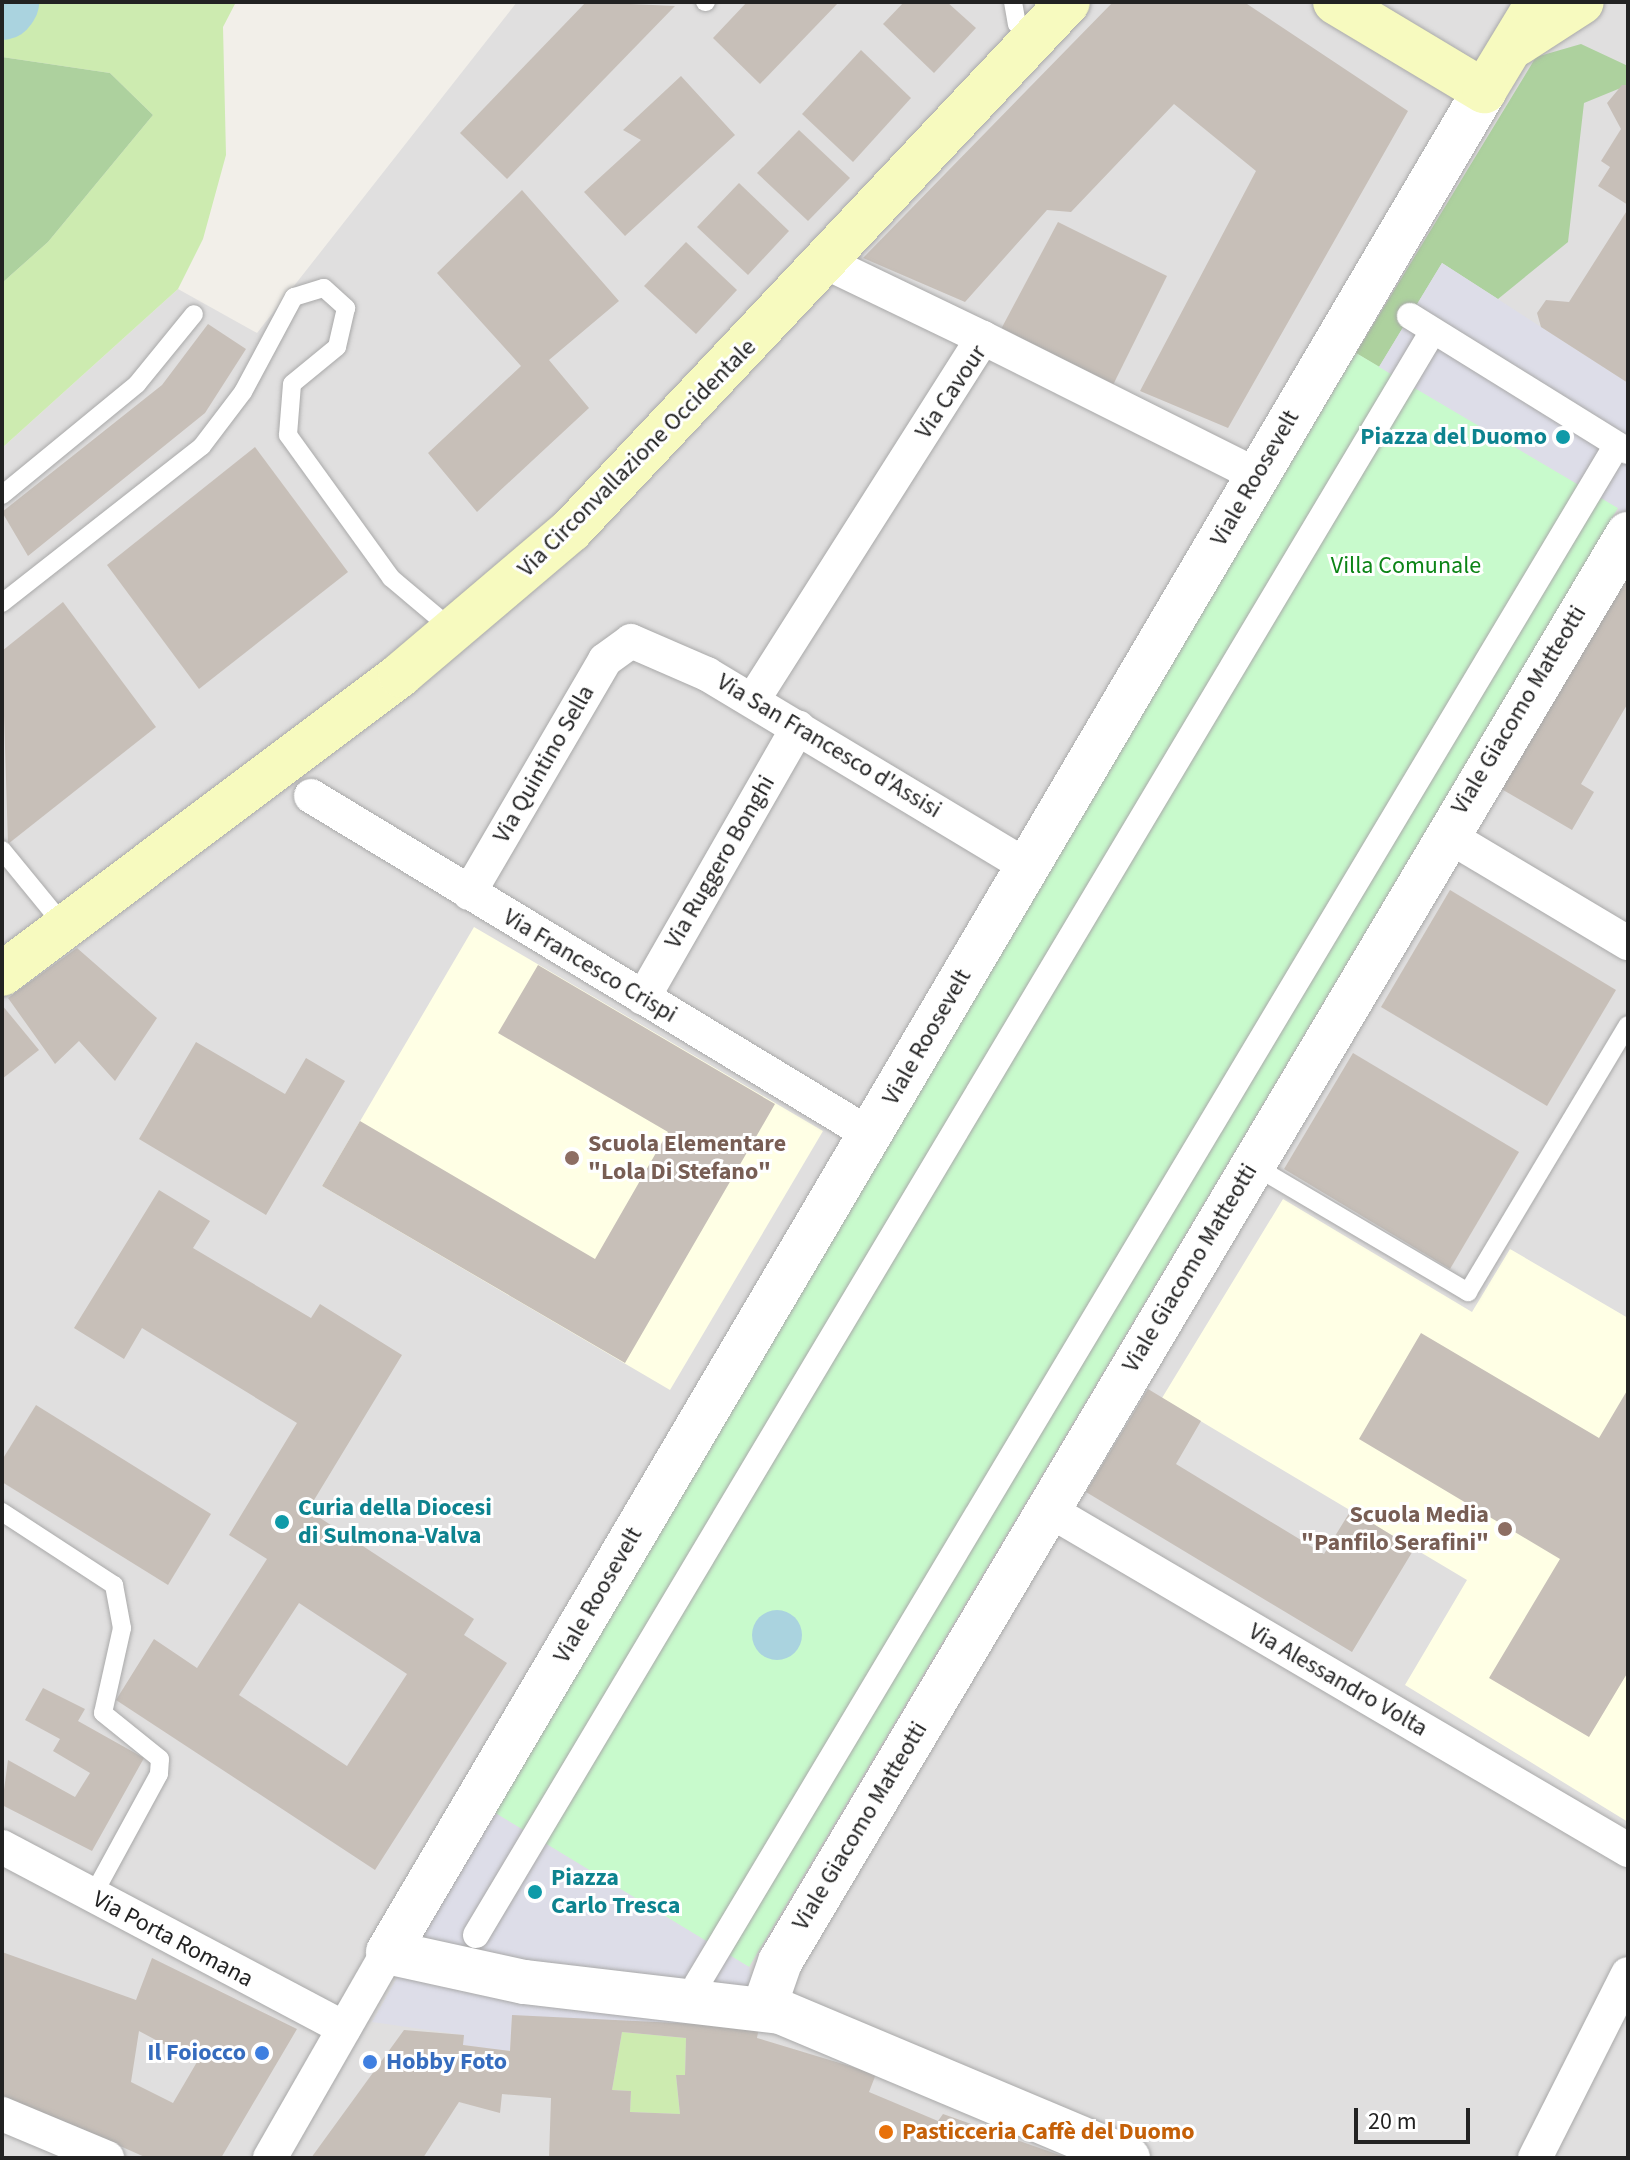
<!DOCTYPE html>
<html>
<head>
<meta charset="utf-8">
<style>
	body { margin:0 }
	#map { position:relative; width:1630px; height:2160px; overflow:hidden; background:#f2efe9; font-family:"Source Sans 3",sans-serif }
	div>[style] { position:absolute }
	.residential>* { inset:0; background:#e0dfdf }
	.education>* { inset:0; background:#ffffe5 }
	.grass>* { inset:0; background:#cdebb0 }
	.forest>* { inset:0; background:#add19e }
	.park>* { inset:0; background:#c8facc }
	.plaza>* { inset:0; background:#dddde8 }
	.water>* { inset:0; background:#aad3df }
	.round { border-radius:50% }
	.river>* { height:70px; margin:-35px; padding:0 35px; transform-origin:35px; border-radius:35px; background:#aad3df }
	.building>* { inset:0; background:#c7bfb8 }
	.roads { filter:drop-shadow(0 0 2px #a9a9a9) drop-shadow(0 0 2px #a9a9a9) }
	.service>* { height:18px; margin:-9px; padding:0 9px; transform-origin:9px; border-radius:9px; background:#fff }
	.pedestrian>* { height:26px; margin:-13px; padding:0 13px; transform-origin:13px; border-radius:13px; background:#fff }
	.minor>* { height:34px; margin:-17px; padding:0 17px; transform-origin:17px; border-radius:17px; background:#fff }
	.tertiary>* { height:44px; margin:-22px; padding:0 22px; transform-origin:22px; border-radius:22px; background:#fff }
	.secondary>* { height:44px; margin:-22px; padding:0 22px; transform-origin:22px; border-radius:22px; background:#f7fabf }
	.dots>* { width:22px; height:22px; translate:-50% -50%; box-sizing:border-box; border:4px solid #fff; border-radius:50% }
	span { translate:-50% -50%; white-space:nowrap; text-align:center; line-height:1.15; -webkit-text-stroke:6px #fff; paint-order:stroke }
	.street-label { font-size:24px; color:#222 }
	.culture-label { font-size:24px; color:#0d838f; font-weight:700 }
	.right { translate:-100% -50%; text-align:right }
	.left { translate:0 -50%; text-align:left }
	.park-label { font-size:24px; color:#0c8416 }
	.education-label { font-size:24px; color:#785e54; font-weight:700 }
	.shop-label { font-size:24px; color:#366cbe; font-weight:700 }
	.food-label { font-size:24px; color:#c56008; font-weight:700 }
	.frame { position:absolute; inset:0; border:4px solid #222; pointer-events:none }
	.scale { position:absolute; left:1354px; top:2108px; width:116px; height:36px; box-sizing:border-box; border:4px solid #222; border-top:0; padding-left:10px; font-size:24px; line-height:28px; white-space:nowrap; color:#222; -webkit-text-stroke:6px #fff; paint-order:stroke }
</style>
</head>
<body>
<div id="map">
	<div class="residential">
		<i style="clip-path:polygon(517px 2px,1628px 2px,1628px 2158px,2px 2158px,2px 448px,178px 289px,257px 333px)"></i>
	</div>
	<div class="education">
		<i style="clip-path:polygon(474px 927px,823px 1131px,670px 1390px,322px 1186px)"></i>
		<i style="clip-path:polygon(1283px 1199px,1472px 1312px,1510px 1249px,1628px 1318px,1628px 1822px,1405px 1685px,1467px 1580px,1162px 1398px)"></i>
	</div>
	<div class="grass">
		<i style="clip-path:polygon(7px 2px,236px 2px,223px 27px,226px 155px,203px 239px,178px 289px,2px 448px,2px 283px,48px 242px,153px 115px,110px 73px,2px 57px)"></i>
		<i style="clip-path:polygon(622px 2032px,686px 2038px,685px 2075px,676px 2075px,680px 2114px,630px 2112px,631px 2091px,612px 2090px)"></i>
	</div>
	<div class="forest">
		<i style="clip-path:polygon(1581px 44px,1628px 66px,1628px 85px,1584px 103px,1568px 242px,1498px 299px,1442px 263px,1379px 367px,1356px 353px,1536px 57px)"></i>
		<i style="clip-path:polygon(2px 57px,110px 73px,153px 115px,48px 242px,2px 283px)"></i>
	</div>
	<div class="park">
		<i style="clip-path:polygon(1356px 353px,1618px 508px,749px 1967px,492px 1811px)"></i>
	</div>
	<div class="plaza">
		<i style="clip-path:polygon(1442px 263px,1628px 383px,1628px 534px,1618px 508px,1379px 367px)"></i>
		<i style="clip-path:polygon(492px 1811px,749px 1967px,759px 2027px,512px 2016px,510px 2051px,463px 2045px,463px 2035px,372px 2022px)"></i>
	</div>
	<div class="water">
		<i class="round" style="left:752px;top:1610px;width:50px;height:50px"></i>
	</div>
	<div class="river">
		<i style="left:2px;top:5px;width:4px;rotate:-56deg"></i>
	</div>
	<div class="building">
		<i style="clip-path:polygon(586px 2px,675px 6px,507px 179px,460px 133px)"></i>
		<i style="clip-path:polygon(747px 2px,839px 2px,760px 84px,713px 38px)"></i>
		<i style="clip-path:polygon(904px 2px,947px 2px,976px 28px,934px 73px,883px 24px)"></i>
		<i style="clip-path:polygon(1113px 2px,1244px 2px,1408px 111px,1228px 428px,1140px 391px,1256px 171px,1174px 104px,1071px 212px,1047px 210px,965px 302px,863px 258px)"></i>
		<i style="clip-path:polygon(861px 50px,911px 98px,853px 162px,802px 114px)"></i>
		<i style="clip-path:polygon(681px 76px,735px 135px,625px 236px,584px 192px,641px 140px,623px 130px)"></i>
		<i style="clip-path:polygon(1622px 85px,1628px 85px,1628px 205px,1598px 186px,1610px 167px,1601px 161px,1621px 129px,1607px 103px)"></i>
		<i style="clip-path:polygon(799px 130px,850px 178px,808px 221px,757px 173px)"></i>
		<i style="clip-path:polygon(739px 183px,789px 231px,748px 275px,697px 227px)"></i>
		<i style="clip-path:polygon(522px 190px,619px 301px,549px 360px,589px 408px,477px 512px,428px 453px,521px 366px,437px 273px)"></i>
		<i style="clip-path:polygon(1628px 209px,1628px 383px,1541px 327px,1537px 313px,1546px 300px,1569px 302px)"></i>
		<i style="clip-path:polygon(1058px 222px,1167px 276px,1113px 385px,1000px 331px)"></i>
		<i style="clip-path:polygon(686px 242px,737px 290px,696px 334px,644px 286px)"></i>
		<i style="clip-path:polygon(208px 324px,246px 349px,205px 413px,28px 556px,2px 512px,162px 385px)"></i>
		<i style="clip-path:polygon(255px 447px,348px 572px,199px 689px,107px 565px)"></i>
		<i style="clip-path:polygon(1628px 565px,1628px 703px,1581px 784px,1594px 792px,1572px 830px,1498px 787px)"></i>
		<i style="clip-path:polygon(63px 602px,156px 727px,8px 844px,2px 651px)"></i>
		<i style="clip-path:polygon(1450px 890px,1616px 990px,1547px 1106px,1381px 1007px)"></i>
		<i style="clip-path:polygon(77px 948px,157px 1018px,115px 1081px,79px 1041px,55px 1064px,8px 998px)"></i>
		<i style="clip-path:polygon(538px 965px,775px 1104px,625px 1363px,322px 1186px,360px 1121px,595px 1259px,668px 1132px,498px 1033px)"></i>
		<i style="clip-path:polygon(2px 1005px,39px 1050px,2px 1079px)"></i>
		<i style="clip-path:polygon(196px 1042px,285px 1094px,306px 1058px,345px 1081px,266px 1215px,139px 1139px)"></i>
		<i style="clip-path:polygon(1353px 1053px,1519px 1152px,1450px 1269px,1284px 1169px)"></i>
		<i style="clip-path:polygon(evenodd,159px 1190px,210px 1221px,193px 1248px,311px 1318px,320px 1304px,402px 1355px,308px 1510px,474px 1619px,464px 1635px,507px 1663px,375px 1870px,116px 1700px,154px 1639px,197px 1668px,267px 1559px,229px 1535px,297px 1423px,142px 1328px,124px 1359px,74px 1328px,159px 1190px,299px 1603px,407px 1674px,347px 1766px,239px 1695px,299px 1603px)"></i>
		<i style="clip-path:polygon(1421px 1333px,1599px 1438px,1628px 1389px,1628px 1672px,1589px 1737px,1489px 1678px,1560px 1559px,1359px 1439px)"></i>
		<i style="clip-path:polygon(1148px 1389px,1201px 1421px,1176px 1464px,1324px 1554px,1351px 1510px,1414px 1549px,1352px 1652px,1086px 1492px)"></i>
		<i style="clip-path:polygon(36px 1405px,211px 1514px,168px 1585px,2px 1482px,2px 1460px)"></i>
		<i style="clip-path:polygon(43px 1688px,85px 1709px,78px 1721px,144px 1758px,92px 1851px,2px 1805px,8px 1760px,75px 1797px,90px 1773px,53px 1751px,60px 1739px,25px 1720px)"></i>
		<i style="clip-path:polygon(evenodd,2px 1952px,136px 2000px,152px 1958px,297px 2029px,221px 2158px,147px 2158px,120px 2146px,118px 2156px,2px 2104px,2px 1952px,139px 2031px,197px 2062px,173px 2103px,131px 2082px,139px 2031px)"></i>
		<i style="clip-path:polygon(evenodd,512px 2015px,759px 2027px,757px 2038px,876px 2074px,869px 2092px,938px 2121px,943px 2114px,1068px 2158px,549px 2158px,551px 2098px,502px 2094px,500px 2113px,459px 2102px,423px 2158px,311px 2158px,404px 2030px,464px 2035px,463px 2045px,510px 2051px,512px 2015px,622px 2032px,686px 2038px,685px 2075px,676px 2075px,680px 2114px,630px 2112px,631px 2091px,612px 2090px,622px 2032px)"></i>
	</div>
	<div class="roads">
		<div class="service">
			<i style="left:705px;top:2px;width:1px"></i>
			<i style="left:1013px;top:2px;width:22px;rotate:80deg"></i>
			<i style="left:1017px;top:24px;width:22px;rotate:43deg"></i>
			<i style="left:2px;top:495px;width:175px;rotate:-39.4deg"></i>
			<i style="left:137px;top:384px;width:90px;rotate:-50.8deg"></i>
			<i style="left:2px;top:603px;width:254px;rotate:-38.1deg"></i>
			<i style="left:202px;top:446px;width:68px;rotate:-52.8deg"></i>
			<i style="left:243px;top:392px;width:108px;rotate:-61.8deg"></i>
			<i style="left:294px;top:297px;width:31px;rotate:-17deg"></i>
			<i style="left:324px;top:288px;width:30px;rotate:42deg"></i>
			<i style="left:346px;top:308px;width:40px;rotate:103deg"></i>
			<i style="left:337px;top:347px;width:58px;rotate:140.6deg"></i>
			<i style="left:292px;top:384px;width:51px;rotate:94.5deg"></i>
			<i style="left:288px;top:435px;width:176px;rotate:54.2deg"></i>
			<i style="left:391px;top:578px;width:82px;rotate:40.1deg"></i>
			<i style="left:2px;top:850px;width:99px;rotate:50.7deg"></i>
			<i style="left:1253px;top:1165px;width:250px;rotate:30.6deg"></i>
			<i style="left:1468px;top:1292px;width:311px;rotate:-59.1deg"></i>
			<i style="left:2px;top:1512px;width:134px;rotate:33.1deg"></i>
			<i style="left:114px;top:1585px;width:44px;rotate:79.5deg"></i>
			<i style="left:122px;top:1628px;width:87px;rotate:102.6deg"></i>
			<i style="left:103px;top:1713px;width:73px;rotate:38.9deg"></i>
			<i style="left:160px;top:1759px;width:15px;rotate:94deg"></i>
			<i style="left:159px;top:1774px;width:140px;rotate:118.6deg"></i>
		</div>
		<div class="pedestrian">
			<i style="left:1410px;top:316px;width:256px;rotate:31.8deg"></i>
			<i style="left:476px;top:1935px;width:1868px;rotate:-59.18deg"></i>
			<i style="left:697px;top:1984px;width:1793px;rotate:-59.13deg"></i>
		</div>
		<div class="minor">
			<i style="left:827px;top:263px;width:173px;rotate:25.7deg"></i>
			<i style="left:753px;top:700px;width:429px;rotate:-57.6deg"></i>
			<i style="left:983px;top:338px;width:306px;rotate:26.6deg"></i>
			<i style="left:311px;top:796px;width:652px;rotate:31.2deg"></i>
			<i style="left:1445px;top:834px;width:213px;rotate:30.8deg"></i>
			<i style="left:469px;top:893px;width:270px;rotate:-59.7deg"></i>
			<i style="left:605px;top:660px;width:32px;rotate:-36deg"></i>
			<i style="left:631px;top:641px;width:83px;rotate:23.5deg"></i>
			<i style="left:707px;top:674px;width:373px;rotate:31deg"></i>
			<i style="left:643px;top:998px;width:312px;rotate:-60.2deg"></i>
			<i style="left:1047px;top:1509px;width:674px;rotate:30.41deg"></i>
			<i style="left:2px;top:1847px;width:387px;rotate:27.9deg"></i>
			<i style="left:2px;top:2114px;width:114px;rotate:22.7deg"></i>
			<i style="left:270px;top:2158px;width:237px;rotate:-60.2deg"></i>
			<i style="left:1535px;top:2158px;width:206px;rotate:-63.2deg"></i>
		</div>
		<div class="tertiary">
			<i style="left:764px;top:2008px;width:49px;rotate:-70.8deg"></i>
			<i style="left:780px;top:1962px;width:1661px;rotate:-59.3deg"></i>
			<i style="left:1128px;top:2158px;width:377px;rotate:-157.2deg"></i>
			<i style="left:780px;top:2012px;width:258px;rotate:-173.3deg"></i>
			<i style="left:524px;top:1982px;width:139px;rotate:-167.6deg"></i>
			<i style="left:388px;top:1952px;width:2160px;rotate:-59.5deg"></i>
		</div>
		<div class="secondary">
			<i style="left:1335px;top:2px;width:174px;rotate:30.9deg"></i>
			<i style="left:1484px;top:91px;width:104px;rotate:-58.8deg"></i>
			<i style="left:1517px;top:44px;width:77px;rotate:-32.9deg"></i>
			<i style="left:2px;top:974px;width:498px;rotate:-36.9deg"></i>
			<i style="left:400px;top:675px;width:224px;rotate:-40.3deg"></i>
			<i style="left:571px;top:530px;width:725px;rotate:-46.73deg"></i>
		</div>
	</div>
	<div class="dots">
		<i style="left:1563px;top:437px;background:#0f9aa8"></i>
		<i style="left:572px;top:1158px;background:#8d6e63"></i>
		<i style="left:282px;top:1522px;background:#0f9aa8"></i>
		<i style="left:1505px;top:1529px;background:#8d6e63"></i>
		<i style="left:535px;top:1892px;background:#0f9aa8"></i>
		<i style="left:262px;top:2053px;background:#3f7fe0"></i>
		<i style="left:370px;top:2062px;background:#3f7fe0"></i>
		<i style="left:886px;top:2132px;background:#e8710a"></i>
	</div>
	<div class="street-label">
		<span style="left:951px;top:392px;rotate:-56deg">Via Cavour</span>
		<span style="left:637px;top:458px;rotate:-45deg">Via Circonvallazione Occidentale</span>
		<span style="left:1255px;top:478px;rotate:-60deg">Viale Roosevelt</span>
		<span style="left:1519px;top:710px;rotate:-59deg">Viale Giacomo Matteotti</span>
		<span style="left:829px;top:746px;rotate:31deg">Via San Francesco d'Assisi</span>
		<span style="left:544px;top:764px;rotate:-60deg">Via Quintino Sella</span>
		<span style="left:720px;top:862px;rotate:-60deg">Via Ruggero Bonghi</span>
		<span style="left:590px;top:966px;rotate:31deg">Via Francesco Crispi</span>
		<span style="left:927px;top:1037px;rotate:-60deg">Viale Roosevelt</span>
		<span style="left:1190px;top:1268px;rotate:-59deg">Viale Giacomo Matteotti</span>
		<span style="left:598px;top:1595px;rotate:-60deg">Viale Roosevelt</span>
		<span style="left:1338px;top:1680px;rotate:30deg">Via Alessandro Volta</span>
		<span style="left:860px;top:1826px;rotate:-59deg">Viale Giacomo Matteotti</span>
		<span style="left:173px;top:1939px;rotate:28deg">Via Porta Romana</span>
	</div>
	<div class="culture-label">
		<span class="right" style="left:1547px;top:437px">Piazza del Duomo</span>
		<span class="left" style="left:298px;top:1522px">Curia della Diocesi<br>di Sulmona-Valva</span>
		<span class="left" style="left:551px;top:1892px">Piazza<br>Carlo Tresca</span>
	</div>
	<div class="park-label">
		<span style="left:1406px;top:566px">Villa Comunale</span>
	</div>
	<div class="education-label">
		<span class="left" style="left:588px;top:1158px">Scuola Elementare<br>"Lola Di Stefano"</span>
		<span class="right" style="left:1489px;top:1529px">Scuola Media<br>"Panfilo Serafini"</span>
	</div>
	<div class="shop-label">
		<span class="right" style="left:246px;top:2053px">Il Foiocco</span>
		<span class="left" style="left:386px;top:2062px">Hobby Foto</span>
	</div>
	<div class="food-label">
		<span class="left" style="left:902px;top:2132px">Pasticceria Caffè del Duomo</span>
	</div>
	<div class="frame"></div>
	<div class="scale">20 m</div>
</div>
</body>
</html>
